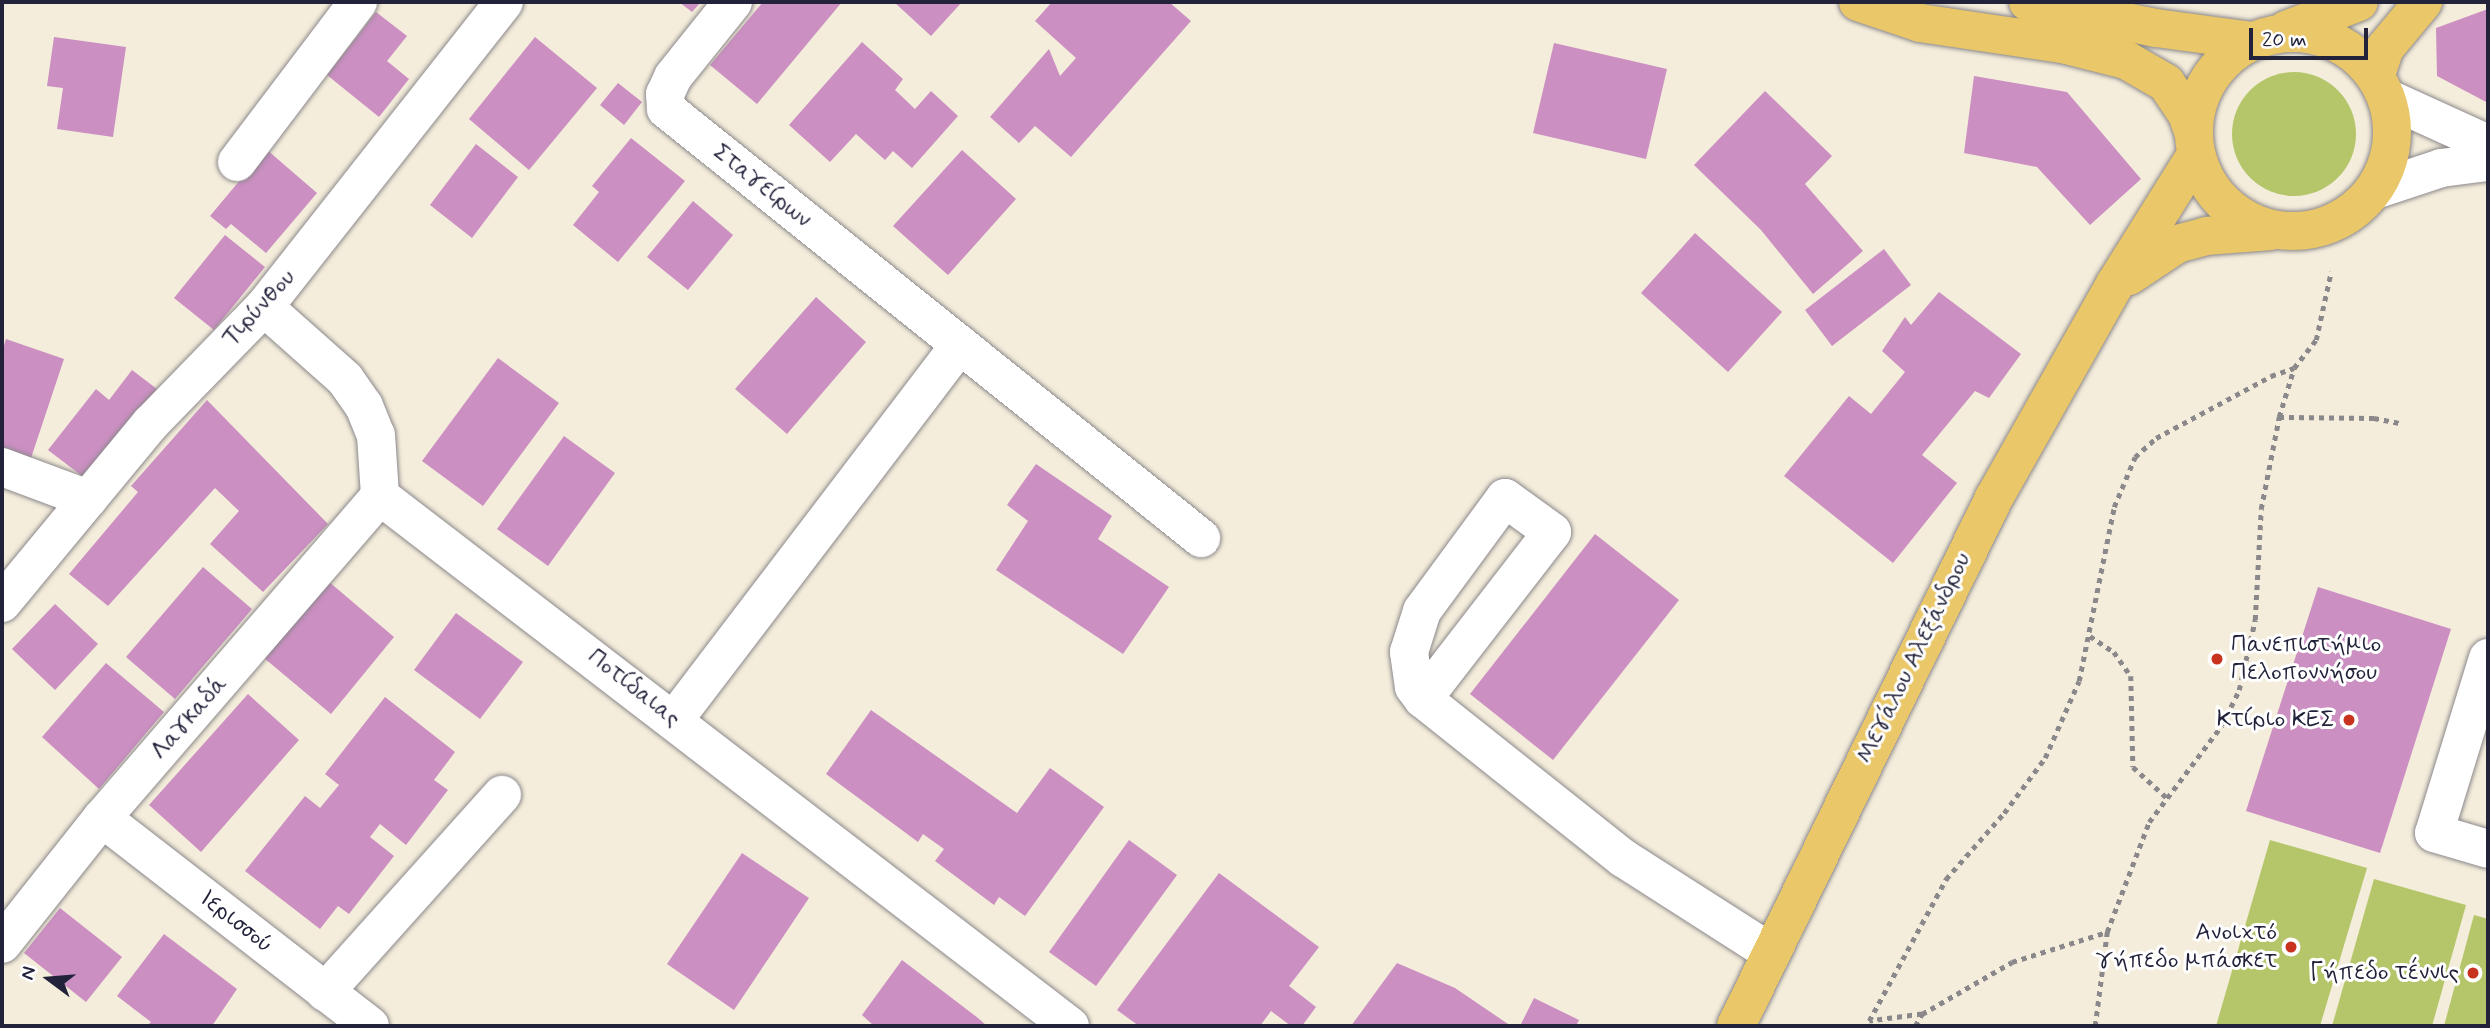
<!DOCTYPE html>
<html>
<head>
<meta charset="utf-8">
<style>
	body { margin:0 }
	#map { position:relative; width:2490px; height:1028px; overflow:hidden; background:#f4eddb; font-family:Mynerve,sans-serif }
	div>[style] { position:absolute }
	.green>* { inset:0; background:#b4c669 }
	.round { border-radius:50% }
	.building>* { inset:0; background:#cb8fc2 }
	.path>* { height:4.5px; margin-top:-2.25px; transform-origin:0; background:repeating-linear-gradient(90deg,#8b888b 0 5px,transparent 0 10px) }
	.roads { filter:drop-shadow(0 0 2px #8b888b) drop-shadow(0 0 2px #8b888b) }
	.minor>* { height:38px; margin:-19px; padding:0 19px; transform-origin:19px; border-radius:19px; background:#fff }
	.major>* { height:38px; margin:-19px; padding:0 19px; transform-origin:19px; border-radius:19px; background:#eac769 }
	.major>.ring { margin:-19px; padding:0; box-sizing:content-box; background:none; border:38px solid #eac769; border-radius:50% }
	.dots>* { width:19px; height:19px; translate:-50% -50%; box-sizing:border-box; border:4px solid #fff; border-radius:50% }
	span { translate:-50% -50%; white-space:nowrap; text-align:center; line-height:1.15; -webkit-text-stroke:6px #fff; paint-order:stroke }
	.street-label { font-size:24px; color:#22223b }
	.poi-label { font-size:24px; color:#22223b }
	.left { translate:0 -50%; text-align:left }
	.right { translate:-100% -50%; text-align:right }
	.frame { position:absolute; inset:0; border:4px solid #22223b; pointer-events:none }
	.north { position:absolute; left:14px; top:944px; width:70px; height:70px; -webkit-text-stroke:5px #fff; paint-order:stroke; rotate:286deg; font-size:19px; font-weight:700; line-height:28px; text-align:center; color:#22223b }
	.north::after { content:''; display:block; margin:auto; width:24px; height:32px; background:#22223b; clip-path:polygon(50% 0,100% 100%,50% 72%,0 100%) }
	.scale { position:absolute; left:2249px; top:28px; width:119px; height:32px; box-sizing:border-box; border:4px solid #22223b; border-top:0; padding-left:9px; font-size:21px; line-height:24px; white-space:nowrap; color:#22223b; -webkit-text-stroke:5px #fff; paint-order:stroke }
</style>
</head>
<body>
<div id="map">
	<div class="green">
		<i class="round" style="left:2232px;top:72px;width:124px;height:124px"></i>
		<i style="clip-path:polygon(2270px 840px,2367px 868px,2320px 1026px,2216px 1026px)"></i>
		<i style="clip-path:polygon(2374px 879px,2466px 905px,2432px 1026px,2332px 1026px)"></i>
		<i style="clip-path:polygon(2474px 915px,2488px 919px,2488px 1026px,2444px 1026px)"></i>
	</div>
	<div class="building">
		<i style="clip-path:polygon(679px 2px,701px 2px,692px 12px)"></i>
		<i style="clip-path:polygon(763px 2px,842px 2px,757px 104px,710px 65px)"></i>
		<i style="clip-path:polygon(894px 2px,962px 2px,931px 36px)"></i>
		<i style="clip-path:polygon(1052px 2px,1169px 2px,1191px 21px,1071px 157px,1035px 126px,1019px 143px,990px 117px,1049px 49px,1060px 76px,1076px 58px,1035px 21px)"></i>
		<i style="clip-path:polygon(2488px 9px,2488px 103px,2437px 76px,2436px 28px)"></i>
		<i style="clip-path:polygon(376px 12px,407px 36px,387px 61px,409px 79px,379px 117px,327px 75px)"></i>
		<i style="clip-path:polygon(54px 37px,126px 47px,113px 137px,57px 129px,63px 88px,47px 86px)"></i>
		<i style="clip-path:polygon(535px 37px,597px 88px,529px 170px,469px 119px)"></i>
		<i style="clip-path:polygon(862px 42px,903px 79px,895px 90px,915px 109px,931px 91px,958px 116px,912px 168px,893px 151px,885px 160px,856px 134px,830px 162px,789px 125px)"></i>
		<i style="clip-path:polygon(1554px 43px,1667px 69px,1646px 159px,1533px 133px)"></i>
		<i style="clip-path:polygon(1974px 76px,2067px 92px,2141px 179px,2090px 225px,2037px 167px,1964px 153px)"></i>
		<i style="clip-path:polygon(618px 83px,642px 102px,624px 125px,600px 105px)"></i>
		<i style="clip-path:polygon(1765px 91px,1832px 156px,1805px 184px,1863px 251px,1813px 294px,1761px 230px,1694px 165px)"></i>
		<i style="clip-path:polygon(631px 138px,685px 181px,618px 262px,573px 225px,599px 192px,592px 186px)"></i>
		<i style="clip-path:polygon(476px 144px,518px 177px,472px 238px,430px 205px)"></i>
		<i style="clip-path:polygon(266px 149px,317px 193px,266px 253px,231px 224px,226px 229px,210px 216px)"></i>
		<i style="clip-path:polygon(962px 150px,1016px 199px,948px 275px,893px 226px)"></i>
		<i style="clip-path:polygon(693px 201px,733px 235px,688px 290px,647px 257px)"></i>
		<i style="clip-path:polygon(1695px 233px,1782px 312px,1728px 372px,1641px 293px)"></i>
		<i style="clip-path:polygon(225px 235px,265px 267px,214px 330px,174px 298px)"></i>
		<i style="clip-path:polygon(1884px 249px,1911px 285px,1832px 346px,1805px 310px)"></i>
		<i style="clip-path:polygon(1939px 292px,2021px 354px,1989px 398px,1975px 391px,1922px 455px,1957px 483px,1893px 563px,1784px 476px,1849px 396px,1871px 414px,1905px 372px,1882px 351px,1905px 317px,1911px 325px)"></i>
		<i style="clip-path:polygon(816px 297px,866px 342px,787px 434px,735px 389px)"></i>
		<i style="clip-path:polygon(6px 339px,64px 359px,31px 458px,2px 448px,2px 352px)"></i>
		<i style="clip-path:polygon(498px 358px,559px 403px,483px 506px,422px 461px)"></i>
		<i style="clip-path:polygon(132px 370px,157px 389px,86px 479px,48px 450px,96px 389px,109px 400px)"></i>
		<i style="clip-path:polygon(207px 400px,328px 524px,263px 592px,210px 544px,239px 511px,215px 488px,108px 606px,69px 574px,138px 492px,131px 486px)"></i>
		<i style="clip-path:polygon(564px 436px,615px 473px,548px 566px,497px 529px)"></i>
		<i style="clip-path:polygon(1036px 464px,1112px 516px,1098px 539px,1169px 587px,1123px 654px,996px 570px,1028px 521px,1007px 505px)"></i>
		<i style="clip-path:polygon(1595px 534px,1679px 600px,1553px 760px,1470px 694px)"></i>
		<i style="clip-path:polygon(203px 567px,252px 609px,175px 699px,126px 657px)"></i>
		<i style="clip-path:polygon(328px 581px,394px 637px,331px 714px,264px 658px)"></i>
		<i style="clip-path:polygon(2318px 587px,2451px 629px,2380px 853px,2246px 811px)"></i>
		<i style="clip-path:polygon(55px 604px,98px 644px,55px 690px,12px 649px)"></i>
		<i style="clip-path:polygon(456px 613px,523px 662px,480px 719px,414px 670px)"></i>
		<i style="clip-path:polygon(106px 663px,164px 712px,99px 789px,42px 737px)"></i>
		<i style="clip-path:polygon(248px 694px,299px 740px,201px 852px,149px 805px)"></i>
		<i style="clip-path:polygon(385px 697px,455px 752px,434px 780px,448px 790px,406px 845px,380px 824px,370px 837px,394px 856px,349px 914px,338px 906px,320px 929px,245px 871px,305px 796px,320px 808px,339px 785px,325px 774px)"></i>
		<i style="clip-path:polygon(871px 710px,1017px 813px,1050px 768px,1104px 807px,1025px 916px,999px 897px,994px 905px,935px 861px,944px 849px,923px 834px,918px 842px,826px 774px)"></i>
		<i style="clip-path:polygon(1129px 840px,1177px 875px,1096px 986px,1049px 952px)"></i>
		<i style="clip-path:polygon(742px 853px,809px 898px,734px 1010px,667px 964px)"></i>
		<i style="clip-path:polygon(1219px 873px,1319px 947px,1289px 986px,1316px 1007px,1302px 1026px,1291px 1026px,1271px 1011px,1260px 1026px,1139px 1026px,1117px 1010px)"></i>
		<i style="clip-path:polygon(60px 908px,122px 957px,86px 1002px,24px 953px)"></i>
		<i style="clip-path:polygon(164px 934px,237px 989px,212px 1026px,147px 1026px,151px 1022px,117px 996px)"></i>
		<i style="clip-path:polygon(902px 960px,978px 1018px,987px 1026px,874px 1026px,862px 1015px)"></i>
		<i style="clip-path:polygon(1397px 963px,1455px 988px,1511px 1026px,1351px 1026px)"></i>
		<i style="clip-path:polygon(1534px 998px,1579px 1020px,1576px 1026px,1520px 1026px)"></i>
	</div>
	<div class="path">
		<i style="left:2279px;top:417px;width:95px;rotate:0.6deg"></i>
		<i style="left:2374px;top:418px;width:26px;rotate:11deg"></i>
		<i style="left:2090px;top:636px;width:29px;rotate:34deg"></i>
		<i style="left:2114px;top:652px;width:29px;rotate:55deg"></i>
		<i style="left:2131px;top:676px;width:91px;rotate:88.7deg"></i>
		<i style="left:2133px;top:767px;width:45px;rotate:42.3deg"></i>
		<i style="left:1922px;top:1014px;width:104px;rotate:-30deg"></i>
		<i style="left:2012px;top:962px;width:100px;rotate:-17.5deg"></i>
		<i style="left:1915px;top:1026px;width:14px;rotate:-60deg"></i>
		<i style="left:1922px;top:1014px;width:53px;rotate:172.5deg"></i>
		<i style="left:1869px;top:1021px;width:162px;rotate:-61.5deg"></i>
		<i style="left:1946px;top:879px;width:88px;rotate:-48.7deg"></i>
		<i style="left:2004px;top:813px;width:69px;rotate:-53.3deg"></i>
		<i style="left:2045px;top:758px;width:84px;rotate:-66.2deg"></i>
		<i style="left:2079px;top:681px;width:177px;rotate:-78.6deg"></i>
		<i style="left:2114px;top:507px;width:54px;rotate:-67.2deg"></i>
		<i style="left:2135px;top:457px;width:28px;rotate:-42deg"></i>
		<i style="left:2156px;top:438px;width:131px;rotate:-28.3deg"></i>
		<i style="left:2271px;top:376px;width:24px;rotate:-19deg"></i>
		<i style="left:2095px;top:1026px;width:95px;rotate:-82.7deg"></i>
		<i style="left:2107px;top:932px;width:118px;rotate:-69.1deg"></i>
		<i style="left:2149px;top:822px;width:121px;rotate:-53deg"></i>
		<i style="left:2222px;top:725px;width:39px;rotate:-64deg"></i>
		<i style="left:2239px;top:690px;width:72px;rotate:-77.1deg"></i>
		<i style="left:2255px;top:620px;width:111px;rotate:-86.9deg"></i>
		<i style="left:2261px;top:509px;width:94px;rotate:-78.9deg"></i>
		<i style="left:2279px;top:417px;width:51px;rotate:-73deg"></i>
		<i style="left:2294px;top:368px;width:36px;rotate:-52deg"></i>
		<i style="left:2316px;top:340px;width:70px;rotate:-77.6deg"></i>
	</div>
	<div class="roads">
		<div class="minor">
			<i style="left:733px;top:2px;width:96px;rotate:128.7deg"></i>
			<i style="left:673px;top:77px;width:19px;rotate:115deg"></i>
			<i style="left:665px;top:94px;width:15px;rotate:86deg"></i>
			<i style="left:666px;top:109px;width:686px;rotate:38.73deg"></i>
			<i style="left:2387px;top:98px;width:111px;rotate:24.5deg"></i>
			<i style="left:237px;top:162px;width:201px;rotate:-52.9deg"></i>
			<i style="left:2375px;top:190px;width:70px;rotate:-18.4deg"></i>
			<i style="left:2441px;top:168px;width:47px;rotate:-7.3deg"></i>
			<i style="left:264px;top:307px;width:108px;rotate:41.6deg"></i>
			<i style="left:345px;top:379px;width:33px;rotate:55deg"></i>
			<i style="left:364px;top:406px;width:31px;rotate:68deg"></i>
			<i style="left:376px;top:435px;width:61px;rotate:86.2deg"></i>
			<i style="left:380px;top:496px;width:870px;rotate:37.53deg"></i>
			<i style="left:2px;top:467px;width:92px;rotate:20.4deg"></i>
			<i style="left:2px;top:603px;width:234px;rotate:-50.4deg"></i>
			<i style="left:151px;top:423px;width:162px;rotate:-45.8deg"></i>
			<i style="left:264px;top:307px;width:388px;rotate:-51.8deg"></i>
			<i style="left:2488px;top:658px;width:183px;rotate:107.1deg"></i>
			<i style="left:2434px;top:833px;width:56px;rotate:16.5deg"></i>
			<i style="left:1423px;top:699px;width:211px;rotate:-52.3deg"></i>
			<i style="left:1552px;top:532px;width:58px;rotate:-144.1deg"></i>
			<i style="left:1505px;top:498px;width:140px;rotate:126.3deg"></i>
			<i style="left:1422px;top:611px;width:43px;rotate:107.6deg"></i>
			<i style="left:1409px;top:652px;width:35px;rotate:82deg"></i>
			<i style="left:1414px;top:687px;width:15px;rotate:53deg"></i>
			<i style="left:1423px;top:699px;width:256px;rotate:38.5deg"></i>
			<i style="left:1623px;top:858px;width:174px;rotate:32.6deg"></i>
			<i style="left:674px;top:720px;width:472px;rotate:-52.7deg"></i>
			<i style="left:102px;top:818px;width:339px;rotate:37.8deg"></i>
			<i style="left:2px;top:944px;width:161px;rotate:-51.6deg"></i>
			<i style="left:102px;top:818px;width:425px;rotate:-49.2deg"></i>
			<i style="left:325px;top:992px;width:265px;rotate:-48.1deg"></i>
		</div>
		<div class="major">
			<i style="left:1858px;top:2px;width:65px;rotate:18.7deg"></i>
			<i style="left:1920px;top:23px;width:145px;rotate:8.4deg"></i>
			<i style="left:2063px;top:44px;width:65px;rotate:14.3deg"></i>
			<i style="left:2126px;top:60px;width:46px;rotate:29.9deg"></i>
			<i style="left:2166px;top:83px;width:37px;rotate:56deg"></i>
			<i style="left:2187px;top:114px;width:21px;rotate:71deg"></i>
			<i style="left:2028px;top:2px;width:131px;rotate:11.5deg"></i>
			<i style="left:2156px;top:28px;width:97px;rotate:7.7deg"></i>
			<i style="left:2286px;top:30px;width:78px;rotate:-21deg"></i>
			<i class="ring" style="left:2194px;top:33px;width:160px;height:160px"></i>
			<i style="left:2376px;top:75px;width:28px;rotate:-72deg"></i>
			<i style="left:2385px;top:48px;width:60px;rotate:-50.4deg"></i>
			<i style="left:2129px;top:276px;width:58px;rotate:-33.7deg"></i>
			<i style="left:2177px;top:244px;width:30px;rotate:-15deg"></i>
			<i style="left:2206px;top:236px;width:65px;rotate:-4.4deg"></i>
			<i style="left:1736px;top:1026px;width:588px;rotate:-63.96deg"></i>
			<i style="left:1994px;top:498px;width:246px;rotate:-60.5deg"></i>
			<i style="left:2115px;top:284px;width:152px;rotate:-57.9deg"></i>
		</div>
	</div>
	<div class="dots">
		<i style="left:2217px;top:659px;background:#c8321e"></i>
		<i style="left:2349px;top:720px;background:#c8321e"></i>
		<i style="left:2291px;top:947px;background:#c8321e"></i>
		<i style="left:2473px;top:973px;background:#c8321e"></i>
	</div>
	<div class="street-label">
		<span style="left:762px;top:186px;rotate:39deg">Σταγείρων</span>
		<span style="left:259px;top:308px;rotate:-47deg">Τιρύνθου</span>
		<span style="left:1914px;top:658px;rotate:-64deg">Μεγάλου Αλεξάνδρου</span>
		<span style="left:634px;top:688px;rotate:38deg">Ποτίδαιας</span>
		<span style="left:189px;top:718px;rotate:-49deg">Λαγκαδά</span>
		<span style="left:236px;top:922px;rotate:38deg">Ιερισσού</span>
	</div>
	<div class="poi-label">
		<span class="left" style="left:2231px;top:659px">Πανεπιστήμιο<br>Πελοποννήσου</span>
		<span class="right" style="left:2335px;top:720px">Κτίριο ΚΕΣ</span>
		<span class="right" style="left:2277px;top:947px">Ανοιχτό<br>γήπεδο μπάσκετ</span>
		<span class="right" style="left:2459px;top:973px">Γήπεδο τέννις</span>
	</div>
	<div class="frame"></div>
	<div class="north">N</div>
	<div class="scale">20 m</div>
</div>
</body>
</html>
